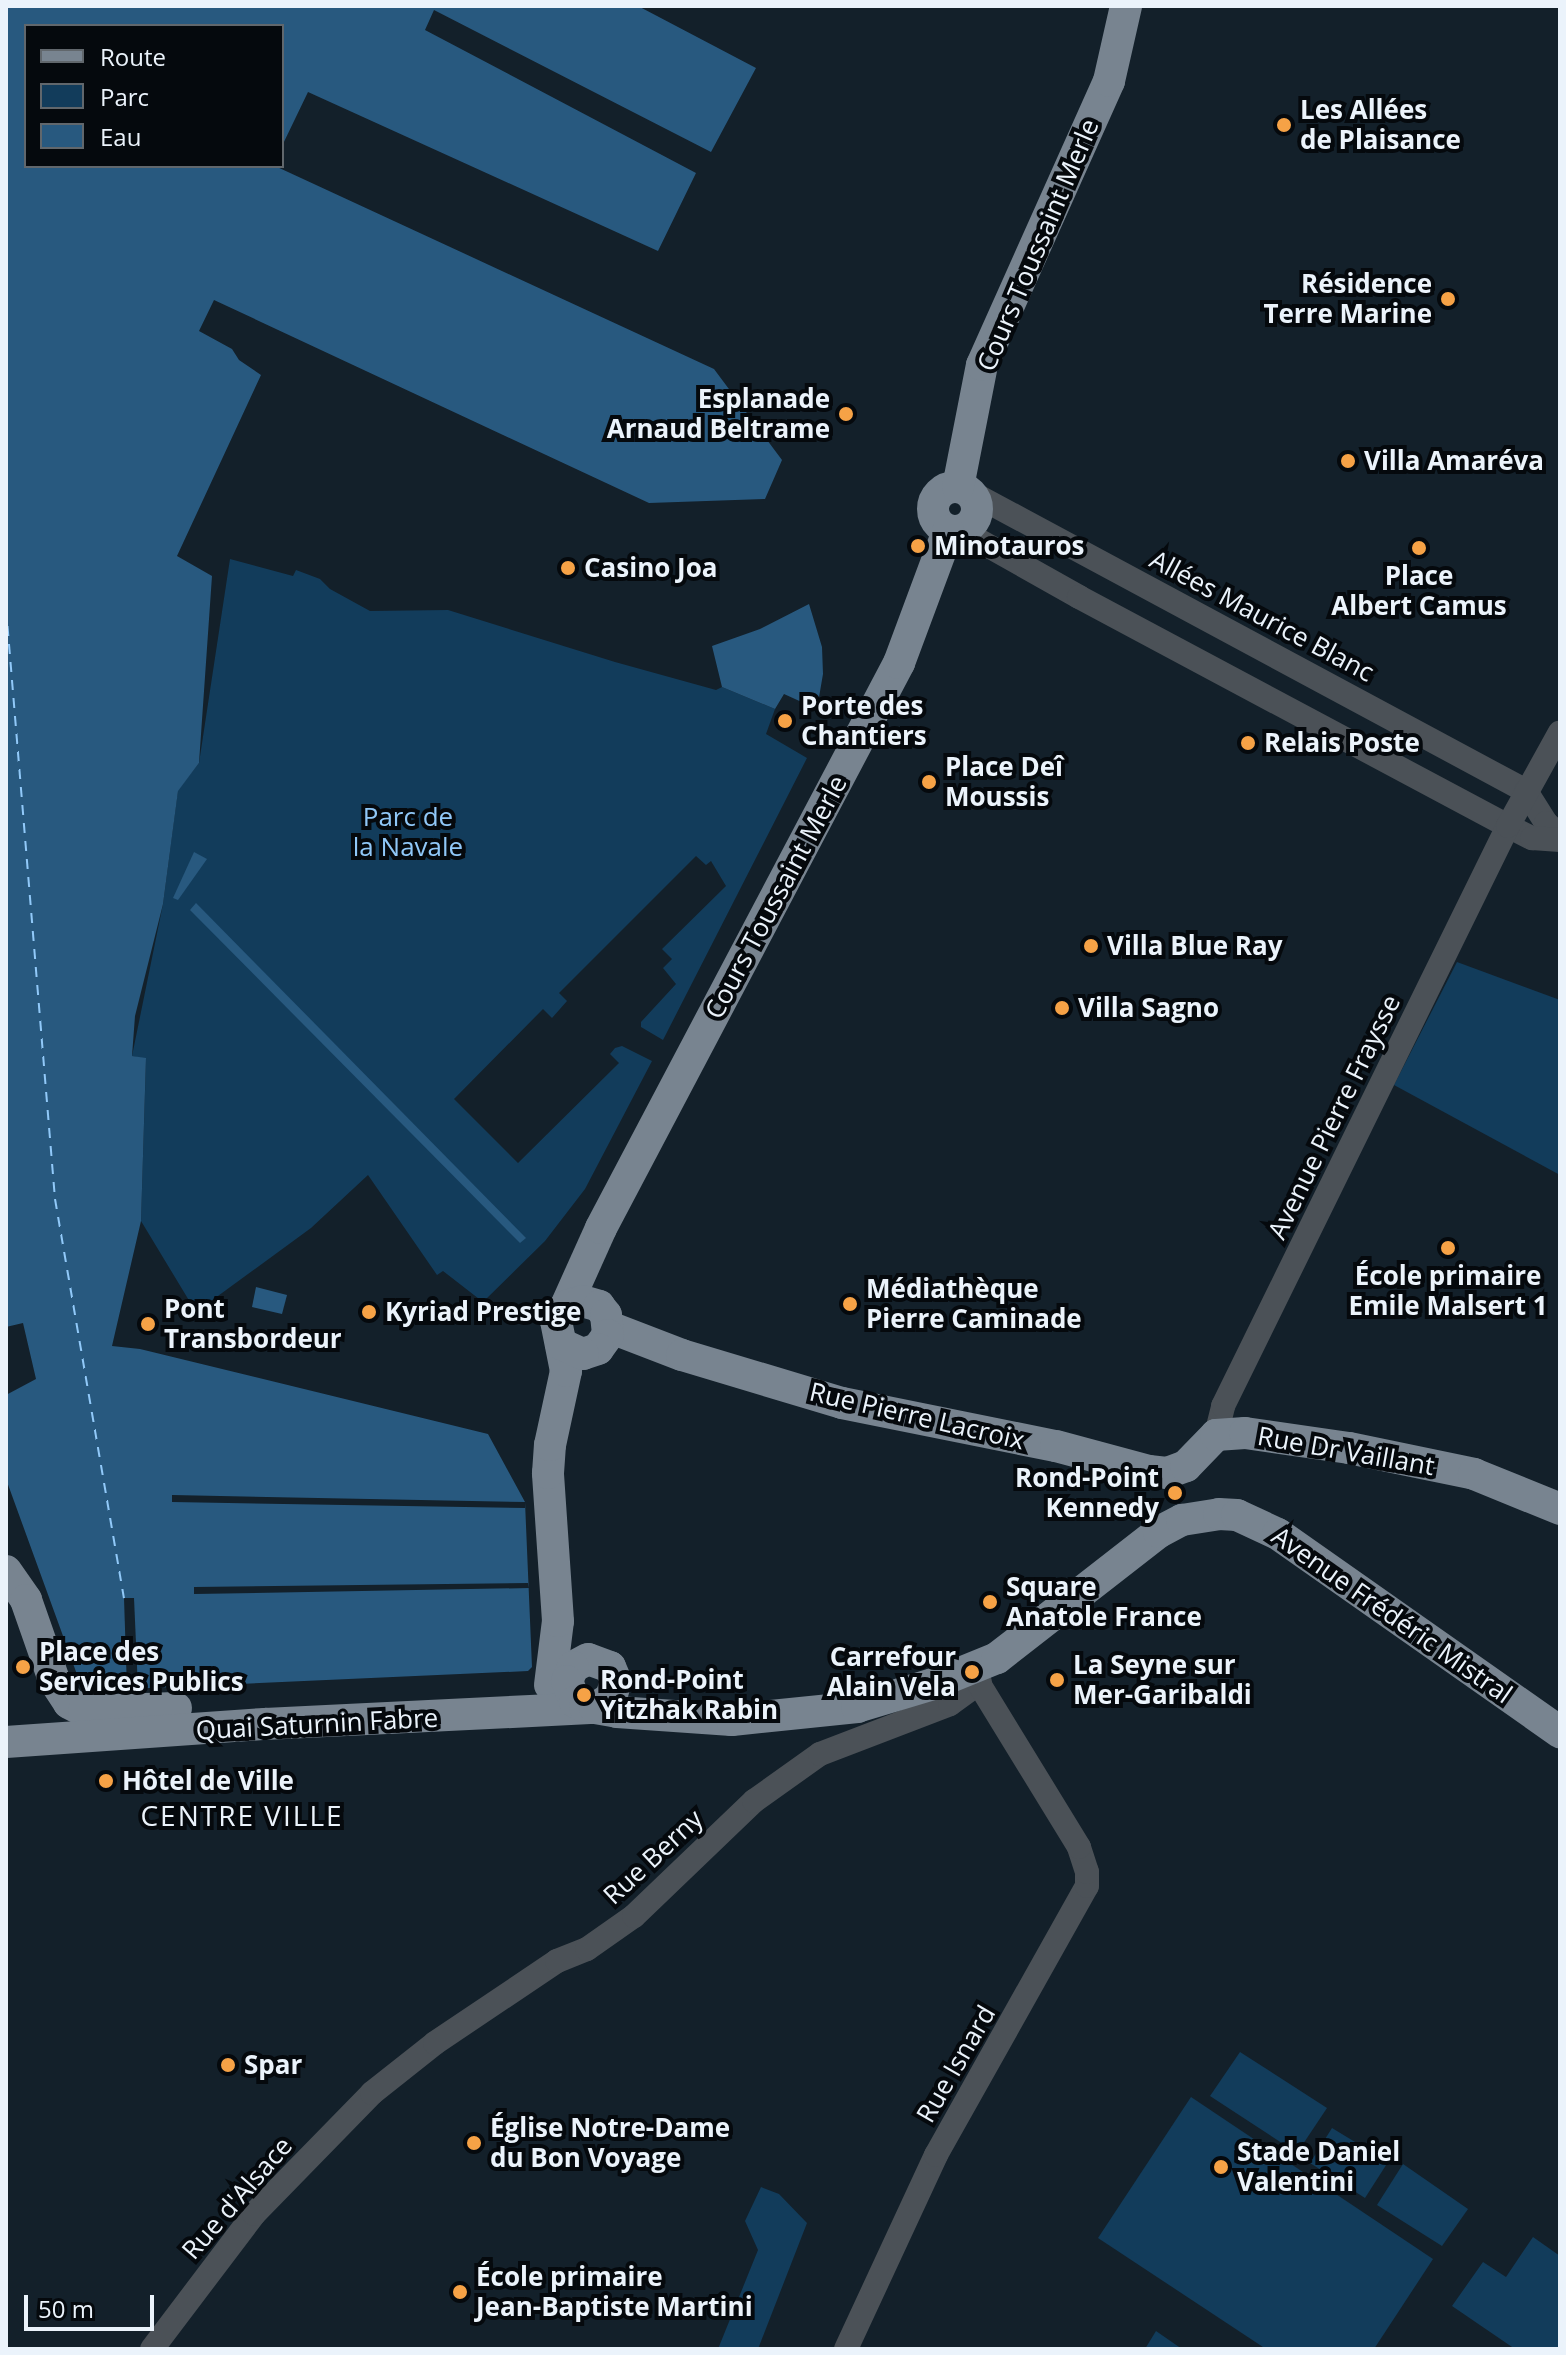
<!DOCTYPE html>
<html>
<head>
<meta charset="utf-8">
<style>
	body { margin:0 }
	#map { position:relative; width:1566px; height:2355px; overflow:hidden; background:#13202a; font-family:"Open Sans",sans-serif }
	div>[style] { position:absolute }
	.green>* { inset:0; background:#123c5b }
	.water>* { inset:0; background:#28597f }
	.pier>* { inset:0; background:#13202a }
	.ferry>* { height:2px; margin-top:-1px; transform-origin:0; background:repeating-linear-gradient(90deg,#91c9f9 0 10px,transparent 0 18px) }
	.minor>* { height:24px; margin:-12px; padding:0 12px; transform-origin:12px; border-radius:12px; background:#4b5157 }
	.major>* { height:32px; margin:-16px; padding:0 16px; transform-origin:16px; border-radius:16px; background:#788490 }
	.major>.ring { margin:-16px; padding:0; box-sizing:content-box; background:none; border:32px solid #788490; border-radius:50% }
	.dots>* { width:22px; height:22px; translate:-50% -50%; box-sizing:border-box; border:4px solid #05090d; border-radius:50% }
	span { translate:-50% -50%; white-space:nowrap; text-align:center; line-height:1.15; -webkit-text-stroke:8px #05090d; paint-order:stroke }
	.poi-label { font-size:26px; color:#ebf3fb; font-weight:700 }
	.left { translate:0 -50%; text-align:left }
	.right { translate:-100% -50%; text-align:right }
	.street-label { font-size:26px; color:#ebf3fb }
	.park-label { font-size:26px; color:#90c8f8 }
	.neighbourhood-label { font-size:28px; color:#ebf3fb; letter-spacing:2px }
	.frame { position:absolute; inset:0; border:8px solid #ebf3fb; pointer-events:none }
	.legend { position:absolute; left:24px; top:24px; width:260px; height:144px; box-sizing:border-box; background:#05090d; border:2px solid #61676c; margin:0; padding:10px 14px; list-style:none; font-size:24px; color:#ebf3fb }
	.legend li { display:flex; align-items:center; gap:16px; height:40px }
	.legend b { width:40px; border:2px solid #61676c }
	.scale { position:absolute; left:24px; top:2295px; width:130px; height:36px; box-sizing:border-box; border:4px solid #ebf3fb; border-top:0; padding-left:10px; font-size:24px; line-height:28px; white-space:nowrap; color:#ebf3fb; -webkit-text-stroke:6px #05090d; paint-order:stroke }
</style>
</head>
<body>
<div id="map">
	<div class="green">
		<i style="clip-path:polygon(230px 559px,293px 576px,296px 570px,320px 579px,330px 589px,370px 611px,448px 610px,615px 662px,716px 690px,722px 687px,775px 709px,766px 734px,807px 758px,663px 1040px,641px 1027px,641px 1022px,676px 984px,663px 968px,672px 959px,662px 949px,726px 886px,711px 861px,706px 865px,696px 856px,559px 993px,567px 1001px,552px 1018px,543px 1009px,454px 1099px,518px 1163px,619px 1063px,610px 1054px,615px 1048px,622px 1046px,652px 1061px,585px 1189px,545px 1241px,483px 1302px,443px 1271px,437px 1275px,368px 1175px,311px 1228px,196px 1312px,141px 1221px,146px 1059px,132px 1056px,163px 904px,178px 790px,199px 763px)"></i>
		<i style="clip-path:polygon(1457px 962px,1560px 1000px,1560px 1175px,1394px 1085px)"></i>
		<i style="clip-path:polygon(1240px 2052px,1327px 2108px,1297px 2153px,1210px 2096px)"></i>
		<i style="clip-path:polygon(1191px 2097px,1433px 2259px,1374px 2349px,1266px 2349px,1098px 2238px)"></i>
		<i style="clip-path:polygon(1332px 2128px,1388px 2162px,1365px 2198px,1310px 2163px)"></i>
		<i style="clip-path:polygon(1403px 2164px,1468px 2209px,1442px 2246px,1377px 2205px)"></i>
		<i style="clip-path:polygon(761px 2187px,779px 2194px,807px 2223px,758px 2349px,718px 2349px,758px 2250px,745px 2221px)"></i>
		<i style="clip-path:polygon(1533px 2237px,1560px 2256px,1560px 2349px,1515px 2349px,1452px 2306px,1483px 2262px,1506px 2277px)"></i>
		<i style="clip-path:polygon(1156px 2331px,1182px 2349px,1145px 2349px)"></i>
	</div>
	<div class="water">
		<i style="clip-path:polygon(6px 6px,638px 6px,756px 68px,711px 152px,434px 10px,425px 30px,696px 173px,658px 251px,308px 92px,282px 146px,282px 26px,26px 26px,26px 166px,275px 166px,714px 369px,782px 460px,765px 499px,649px 503px,214px 300px,199px 331px,232px 349px,239px 360px,261px 375px,177px 556px,212px 576px,199px 763px,178px 791px,163px 904px,135px 1016px,132px 1056px,146px 1058px,141px 1221px,112px 1346px,140px 1349px,488px 1434px,525px 1502px,532px 1667px,528px 1671px,83px 1691px,6px 1479px,6px 1395px,36px 1379px,23px 1323px,6px 1327px)"></i>
		<i style="clip-path:polygon(809px 604px,822px 647px,823px 674px,817px 709px,784px 694px,775px 709px,722px 687px,712px 646px,760px 629px)"></i>
		<i style="clip-path:polygon(194px 852px,207px 859px,178px 900px,173px 898px)"></i>
		<i style="clip-path:polygon(196px 903px,526px 1238px,520px 1243px,190px 910px)"></i>
		<i style="clip-path:polygon(256px 1287px,287px 1295px,282px 1314px,252px 1307px)"></i>
	</div>
	<div class="pier">
		<i style="clip-path:polygon(172px 1495px,525px 1502px,525px 1508px,172px 1502px)"></i>
		<i style="clip-path:polygon(528px 1583px,529px 1588px,194px 1594px,194px 1587px)"></i>
		<i style="clip-path:polygon(124px 1598px,134px 1598px,138px 1689px,127px 1690px)"></i>
	</div>
	<div class="ferry">
		<i style="left:6px;top:608px;width:593px;rotate:85.26deg"></i>
		<i style="left:55px;top:1199px;width:405px;rotate:80.2deg"></i>
	</div>
	<div class="minor">
		<i style="left:970px;top:492px;width:631px;rotate:28.27deg"></i>
		<i style="left:1526px;top:791px;width:38px;rotate:58deg"></i>
		<i style="left:1546px;top:823px;width:18px;rotate:41deg"></i>
		<i style="left:962px;top:531px;width:134px;rotate:29.4deg"></i>
		<i style="left:1079px;top:597px;width:486px;rotate:28.1deg"></i>
		<i style="left:1508px;top:826px;width:27px;rotate:27deg"></i>
		<i style="left:1532px;top:838px;width:28px;rotate:4deg"></i>
		<i style="left:1216px;top:1435px;width:30px;rotate:-76deg"></i>
		<i style="left:1223px;top:1406px;width:646px;rotate:-63.83deg"></i>
		<i style="left:1508px;top:826px;width:107px;rotate:-61deg"></i>
		<i style="left:152px;top:2349px;width:169px;rotate:-52.9deg"></i>
		<i style="left:254px;top:2214px;width:169px;rotate:-45.7deg"></i>
		<i style="left:372px;top:2093px;width:80px;rotate:-38.4deg"></i>
		<i style="left:435px;top:2043px;width:147px;rotate:-33.9deg"></i>
		<i style="left:557px;top:1961px;width:32px;rotate:-22deg"></i>
		<i style="left:587px;top:1949px;width:57px;rotate:-35.1deg"></i>
		<i style="left:634px;top:1916px;width:166px;rotate:-43.8deg"></i>
		<i style="left:754px;top:1801px;width:81px;rotate:-35.5deg"></i>
		<i style="left:820px;top:1754px;width:139px;rotate:-21deg"></i>
		<i style="left:950px;top:1704px;width:37px;rotate:-36deg"></i>
		<i style="left:846px;top:2349px;width:214px;rotate:-65.1deg"></i>
		<i style="left:936px;top:2155px;width:308px;rotate:-60.7deg"></i>
		<i style="left:1087px;top:1886px;width:14px;rotate:-90deg"></i>
		<i style="left:1087px;top:1872px;width:26px;rotate:-108deg"></i>
		<i style="left:1079px;top:1847px;width:206px;rotate:-121.5deg"></i>
	</div>
	<div class="major">
		<i class="ring" style="left:933px;top:487px;width:12px;height:12px"></i>
		<i style="left:958px;top:487px;width:124px;rotate:-78.9deg"></i>
		<i style="left:982px;top:365px;width:311px;rotate:-65.9deg"></i>
		<i style="left:1109px;top:81px;width:77px;rotate:-77.2deg"></i>
		<i style="left:566px;top:1306px;width:85px;rotate:-65.8deg"></i>
		<i style="left:601px;top:1228px;width:639px;rotate:-62.19deg"></i>
		<i style="left:899px;top:663px;width:141px;rotate:-69.6deg"></i>
		<i style="left:609px;top:1327px;width:78px;rotate:21deg"></i>
		<i style="left:682px;top:1355px;width:167px;rotate:16.7deg"></i>
		<i style="left:842px;top:1403px;width:218px;rotate:11.4deg"></i>
		<i style="left:1056px;top:1446px;width:96px;rotate:15deg"></i>
		<i style="left:1149px;top:1471px;width:18px;rotate:6deg"></i>
		<i style="left:1167px;top:1473px;width:20px;rotate:-20deg"></i>
		<i style="left:1186px;top:1466px;width:43px;rotate:-45.9deg"></i>
		<i style="left:1216px;top:1435px;width:29px;rotate:-4deg"></i>
		<i style="left:1245px;top:1433px;width:105px;rotate:8.2deg"></i>
		<i style="left:1349px;top:1448px;width:128px;rotate:11.7deg"></i>
		<i style="left:1474px;top:1474px;width:93px;rotate:22.1deg"></i>
		<i style="left:6px;top:1571px;width:35px;rotate:55deg"></i>
		<i style="left:26px;top:1600px;width:85px;rotate:70.7deg"></i>
		<i style="left:54px;top:1680px;width:27px;rotate:57deg"></i>
		<i style="left:69px;top:1703px;width:17px;rotate:28deg"></i>
		<i style="left:84px;top:1711px;width:92px;rotate:-1.9deg"></i>
		<i style="left:550px;top:1685px;width:64px;rotate:-82.9deg"></i>
		<i style="left:558px;top:1621px;width:148px;rotate:-93.9deg"></i>
		<i style="left:548px;top:1473px;width:28px;rotate:-86deg"></i>
		<i style="left:550px;top:1445px;width:76px;rotate:-77.8deg"></i>
		<i style="left:566px;top:1371px;width:51px;rotate:-101.3deg"></i>
		<i style="left:556px;top:1321px;width:18px;rotate:-56deg"></i>
		<i style="left:566px;top:1306px;width:17px;rotate:-17deg"></i>
		<i style="left:582px;top:1301px;width:18px;rotate:16deg"></i>
		<i style="left:599px;top:1306px;width:11px;rotate:52deg"></i>
		<i style="left:606px;top:1315px;width:20px;rotate:84deg"></i>
		<i style="left:608px;top:1335px;width:17px;rotate:126deg"></i>
		<i style="left:598px;top:1349px;width:16px;rotate:162deg"></i>
		<i style="left:583px;top:1354px;width:24px;rotate:-156deg"></i>
		<i style="left:6px;top:1742px;width:260px;rotate:-4deg"></i>
		<i style="left:265px;top:1724px;width:330px;rotate:-2.8deg"></i>
		<i style="left:595px;top:1708px;width:19px;rotate:-32deg"></i>
		<i style="left:611px;top:1698px;width:18px;rotate:-74deg"></i>
		<i style="left:616px;top:1681px;width:15px;rotate:-113deg"></i>
		<i style="left:610px;top:1667px;width:23px;rotate:-160deg"></i>
		<i style="left:588px;top:1659px;width:17px;rotate:152deg"></i>
		<i style="left:573px;top:1667px;width:15px;rotate:113deg"></i>
		<i style="left:567px;top:1681px;width:22px;rotate:69deg"></i>
		<i style="left:575px;top:1702px;width:11px;rotate:27deg"></i>
		<i style="left:585px;top:1707px;width:10px;rotate:6deg"></i>
		<i style="left:595px;top:1708px;width:22px;rotate:10deg"></i>
		<i style="left:617px;top:1712px;width:115px;rotate:4deg"></i>
		<i style="left:732px;top:1720px;width:126px;rotate:-5.9deg"></i>
		<i style="left:857px;top:1707px;width:79px;rotate:-16.8deg"></i>
		<i style="left:933px;top:1684px;width:69px;rotate:-22.1deg"></i>
		<i style="left:997px;top:1658px;width:205px;rotate:-37.9deg"></i>
		<i style="left:1159px;top:1532px;width:26px;rotate:-28deg"></i>
		<i style="left:1182px;top:1520px;width:37px;rotate:-9deg"></i>
		<i style="left:1219px;top:1514px;width:18px;rotate:3deg"></i>
		<i style="left:1237px;top:1515px;width:45px;rotate:24.9deg"></i>
		<i style="left:1278px;top:1534px;width:345px;rotate:35.1deg"></i>
	</div>
	<div class="dots">
		<i style="left:1284px;top:125px;background:#f6a246"></i>
		<i style="left:1448px;top:299px;background:#f6a246"></i>
		<i style="left:846px;top:414px;background:#f6a246"></i>
		<i style="left:1348px;top:461px;background:#f6a246"></i>
		<i style="left:918px;top:546px;background:#f6a246"></i>
		<i style="left:1419px;top:548px;background:#f6a246"></i>
		<i style="left:568px;top:568px;background:#f6a246"></i>
		<i style="left:785px;top:721px;background:#f6a246"></i>
		<i style="left:1248px;top:743px;background:#f6a246"></i>
		<i style="left:929px;top:782px;background:#f6a246"></i>
		<i style="left:1091px;top:946px;background:#f6a246"></i>
		<i style="left:1062px;top:1008px;background:#f6a246"></i>
		<i style="left:1448px;top:1248px;background:#f6a246"></i>
		<i style="left:850px;top:1304px;background:#f6a246"></i>
		<i style="left:369px;top:1312px;background:#f6a246"></i>
		<i style="left:148px;top:1324px;background:#f6a246"></i>
		<i style="left:1175px;top:1493px;background:#f6a246"></i>
		<i style="left:990px;top:1602px;background:#f6a246"></i>
		<i style="left:23px;top:1667px;background:#f6a246"></i>
		<i style="left:972px;top:1672px;background:#f6a246"></i>
		<i style="left:1057px;top:1680px;background:#f6a246"></i>
		<i style="left:584px;top:1695px;background:#f6a246"></i>
		<i style="left:106px;top:1781px;background:#f6a246"></i>
		<i style="left:228px;top:2065px;background:#f6a246"></i>
		<i style="left:474px;top:2143px;background:#f6a246"></i>
		<i style="left:1221px;top:2167px;background:#f6a246"></i>
		<i style="left:460px;top:2292px;background:#f6a246"></i>
	</div>
	<div class="poi-label">
		<span class="left" style="left:1300px;top:125px">Les Allées<br>de Plaisance</span>
		<span class="right" style="left:1432px;top:299px">Résidence<br>Terre Marine</span>
		<span class="right" style="left:830px;top:414px">Esplanade<br>Arnaud Beltrame</span>
		<span class="left" style="left:1364px;top:461px">Villa Amaréva</span>
		<span class="left" style="left:934px;top:546px">Minotauros</span>
		<span class="left" style="left:584px;top:568px">Casino Joa</span>
		<span style="left:1419px;top:591px">Place<br>Albert Camus</span>
		<span class="left" style="left:801px;top:721px">Porte des<br>Chantiers</span>
		<span class="left" style="left:1264px;top:743px">Relais Poste</span>
		<span class="left" style="left:945px;top:782px">Place Deî<br>Moussis</span>
		<span class="left" style="left:1107px;top:946px">Villa Blue Ray</span>
		<span class="left" style="left:1078px;top:1008px">Villa Sagno</span>
		<span style="left:1448px;top:1291px">École primaire<br>Emile Malsert 1</span>
		<span class="left" style="left:866px;top:1304px">Médiathèque<br>Pierre Caminade</span>
		<span class="left" style="left:164px;top:1324px">Pont<br>Transbordeur</span>
		<span class="left" style="left:385px;top:1312px">Kyriad Prestige</span>
		<span class="right" style="left:1159px;top:1493px">Rond-Point<br>Kennedy</span>
		<span class="left" style="left:1006px;top:1602px">Square<br>Anatole France</span>
		<span class="left" style="left:39px;top:1667px">Place des<br>Services Publics</span>
		<span class="right" style="left:956px;top:1672px">Carrefour<br>Alain Vela</span>
		<span class="left" style="left:1073px;top:1680px">La Seyne sur<br>Mer-Garibaldi</span>
		<span class="left" style="left:600px;top:1695px">Rond-Point<br>Yitzhak Rabin</span>
		<span class="left" style="left:122px;top:1781px">Hôtel de Ville</span>
		<span class="left" style="left:244px;top:2065px">Spar</span>
		<span class="left" style="left:490px;top:2143px">Église Notre-Dame<br>du Bon Voyage</span>
		<span class="left" style="left:1237px;top:2167px">Stade Daniel<br>Valentini</span>
		<span class="left" style="left:476px;top:2292px">École primaire<br>Jean-Baptiste Martini</span>
	</div>
	<div class="street-label">
		<span style="left:1038px;top:245px;rotate:-67deg">Cours Toussaint Merle</span>
		<span style="left:1262px;top:616px;rotate:28deg">Allées Maurice Blanc</span>
		<span style="left:776px;top:897px;rotate:-62deg">Cours Toussaint Merle</span>
		<span style="left:1334px;top:1117px;rotate:-64deg">Avenue Pierre Fraysse</span>
		<span style="left:917px;top:1416px;rotate:13deg">Rue Pierre Lacroix</span>
		<span style="left:1346px;top:1451px;rotate:10deg">Rue Dr Vaillant</span>
		<span style="left:1392px;top:1615px;rotate:35deg">Avenue Frédéric Mistral</span>
		<span style="left:317px;top:1724px;rotate:-3deg">Quai Saturnin Fabre</span>
		<span style="left:653px;top:1857px;rotate:-43deg">Rue Berny</span>
		<span style="left:956px;top:2064px;rotate:-60deg">Rue Isnard</span>
		<span style="left:237px;top:2198px;rotate:-49deg">Rue d'Alsace</span>
	</div>
	<div class="park-label">
		<span style="left:408px;top:832px">Parc de<br>la Navale</span>
	</div>
	<div class="neighbourhood-label">
		<span style="left:242px;top:1815px">CENTRE VILLE</span>
	</div>
	<div class="frame"></div>
	<ul class="legend">
	<li><b style="height:10px;background:#788490"></b>Route</li>
	<li><b style="height:22px;background:#123c5b"></b>Parc</li>
	<li><b style="height:22px;background:#28597f"></b>Eau</li>
	</ul>
	<div class="scale">50 m</div>
</div>
</body>
</html>
